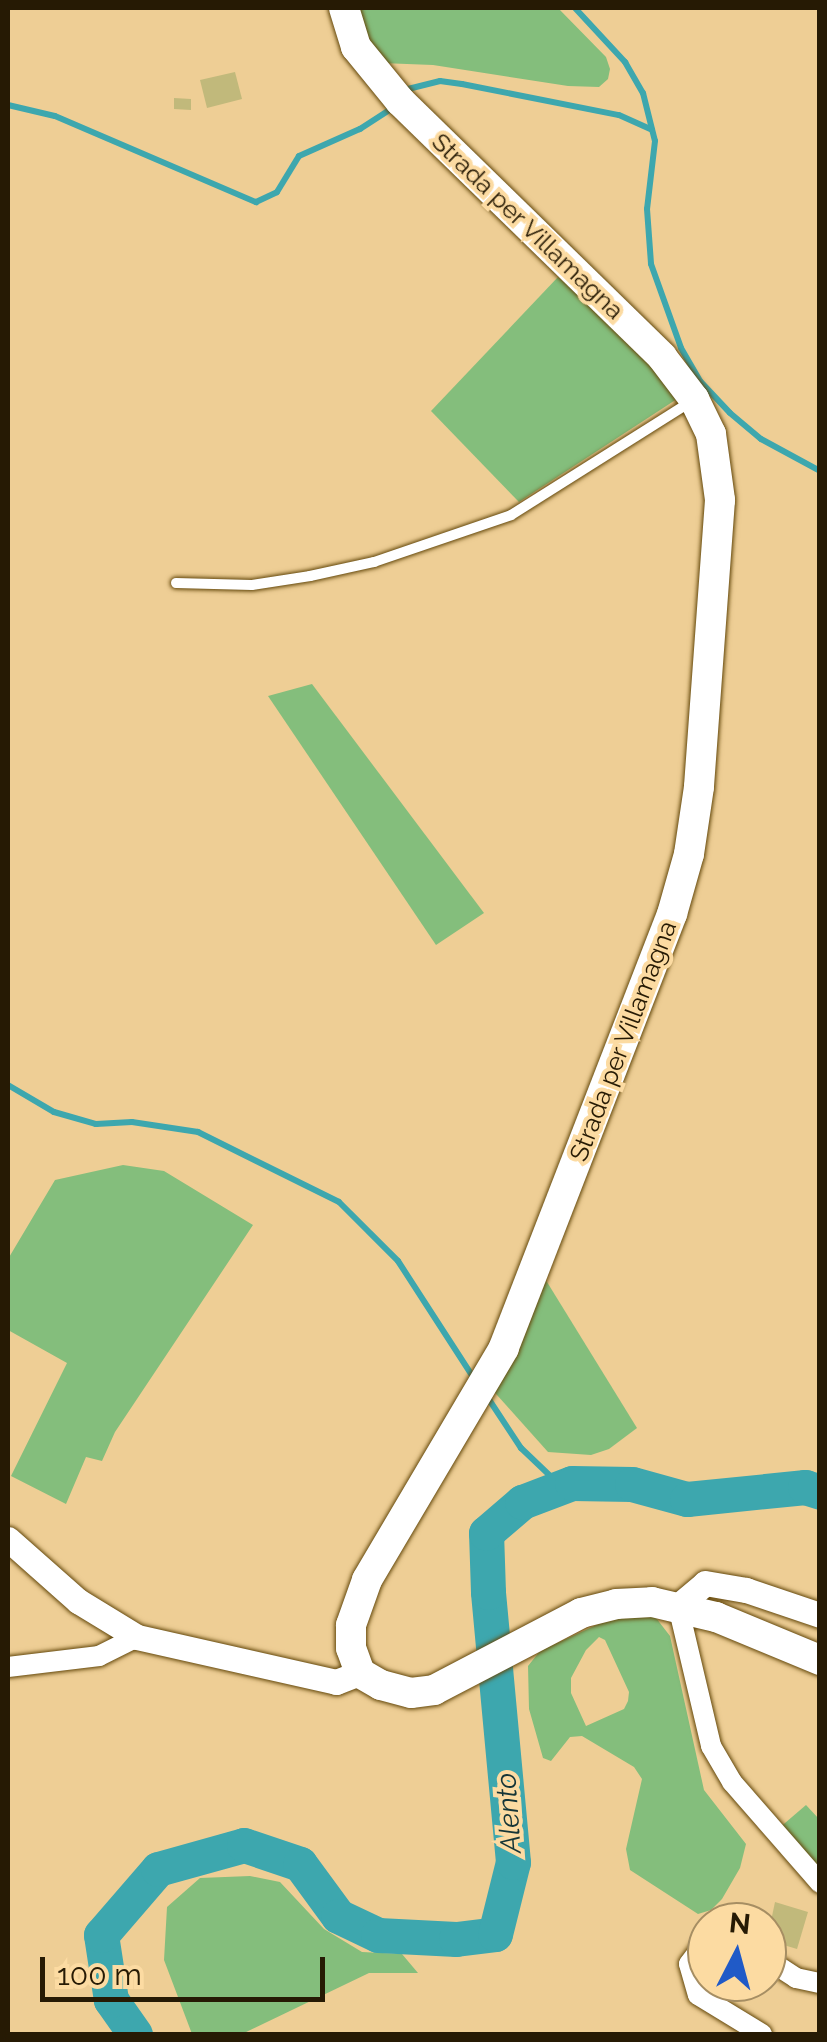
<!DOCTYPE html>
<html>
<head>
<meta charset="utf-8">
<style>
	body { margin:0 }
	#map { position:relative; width:827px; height:2042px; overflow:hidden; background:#eece95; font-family:Raleway,sans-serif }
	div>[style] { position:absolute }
	.green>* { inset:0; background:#84be7c }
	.stream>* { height:6px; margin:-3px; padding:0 3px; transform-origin:3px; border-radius:3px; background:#3da7ae }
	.river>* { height:35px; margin:-17.5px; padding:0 17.5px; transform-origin:17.5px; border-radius:17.5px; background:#3da7ae }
	.building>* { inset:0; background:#c1b97b }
	.roads { filter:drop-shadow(0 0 2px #64480b) drop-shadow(0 0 2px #64480b) }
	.service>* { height:10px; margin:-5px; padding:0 5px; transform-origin:5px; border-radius:5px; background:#fff }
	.minor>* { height:20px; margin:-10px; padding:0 10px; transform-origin:10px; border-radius:10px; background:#fff }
	.tertiary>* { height:25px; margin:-12.5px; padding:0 12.5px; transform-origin:12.5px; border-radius:12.5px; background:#fff }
	.secondary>* { height:30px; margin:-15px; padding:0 15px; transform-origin:15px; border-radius:15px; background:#fff }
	span { translate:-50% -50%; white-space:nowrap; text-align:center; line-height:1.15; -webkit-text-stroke:8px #fcdba2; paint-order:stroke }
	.street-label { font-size:25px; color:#261a04 }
	.water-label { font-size:28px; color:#153537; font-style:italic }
	.frame { position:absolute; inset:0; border:10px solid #261a04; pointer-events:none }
	.north { position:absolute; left:687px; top:1902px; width:100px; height:100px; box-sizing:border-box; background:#fcdba2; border:2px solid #a68e63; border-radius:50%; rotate:6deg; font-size:28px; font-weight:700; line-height:40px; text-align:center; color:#261a04 }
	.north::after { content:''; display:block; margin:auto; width:35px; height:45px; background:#205ac7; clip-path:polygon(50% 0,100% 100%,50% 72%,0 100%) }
	.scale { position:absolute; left:40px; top:1957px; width:285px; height:45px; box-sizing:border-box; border:5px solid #261a04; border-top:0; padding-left:12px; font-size:30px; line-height:35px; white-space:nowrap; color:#261a04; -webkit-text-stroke:8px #fcdba2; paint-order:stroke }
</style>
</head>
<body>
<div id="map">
	<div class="green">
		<i style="clip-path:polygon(358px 8px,558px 8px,606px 57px,610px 69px,608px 79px,599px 87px,568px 86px,433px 65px,381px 63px,363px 35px)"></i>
		<i style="clip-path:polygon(558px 277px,617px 329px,680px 397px,519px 502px,431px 411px)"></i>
		<i style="clip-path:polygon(312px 684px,484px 913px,436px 945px,268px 696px)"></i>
		<i style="clip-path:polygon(123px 1165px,164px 1171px,253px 1225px,115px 1432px,102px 1461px,86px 1457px,66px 1504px,11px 1476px,67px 1363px,8px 1330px,8px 1259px,55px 1180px)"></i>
		<i style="clip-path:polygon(539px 1269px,637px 1428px,609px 1449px,591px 1455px,548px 1452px,488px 1385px)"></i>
		<i style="clip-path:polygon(evenodd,653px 1614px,670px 1636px,704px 1790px,746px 1844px,740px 1868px,722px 1899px,711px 1910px,698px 1914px,630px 1870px,626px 1849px,642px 1779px,634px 1767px,582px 1736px,570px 1737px,551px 1761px,543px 1758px,529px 1709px,528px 1666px,540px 1651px,616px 1616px,653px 1614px,599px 1637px,605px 1640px,629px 1692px,628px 1701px,624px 1709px,586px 1726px,571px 1693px,571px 1678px,586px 1650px,599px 1637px)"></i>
		<i style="clip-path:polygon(806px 1805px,819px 1819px,819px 1879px,778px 1829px)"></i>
		<i style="clip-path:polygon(250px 1876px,280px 1882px,324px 1929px,362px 1952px,402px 1954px,418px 1973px,369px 1973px,242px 2034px,192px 2034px,164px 1960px,167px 1907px,200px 1878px)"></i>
	</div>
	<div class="stream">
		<i style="left:575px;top:8px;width:74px;rotate:47.2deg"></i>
		<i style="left:625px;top:62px;width:36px;rotate:60deg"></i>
		<i style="left:643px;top:93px;width:49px;rotate:76deg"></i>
		<i style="left:655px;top:141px;width:68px;rotate:96.7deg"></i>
		<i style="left:647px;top:209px;width:55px;rotate:85.8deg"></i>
		<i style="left:651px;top:264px;width:89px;rotate:70.3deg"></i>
		<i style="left:681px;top:348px;width:39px;rotate:60deg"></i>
		<i style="left:701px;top:382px;width:42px;rotate:46.9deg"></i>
		<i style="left:730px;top:413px;width:40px;rotate:40deg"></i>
		<i style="left:761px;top:439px;width:67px;rotate:28.5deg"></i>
		<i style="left:408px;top:89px;width:33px;rotate:-14deg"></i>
		<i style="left:440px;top:81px;width:22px;rotate:8deg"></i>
		<i style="left:462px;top:84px;width:160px;rotate:11.2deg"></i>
		<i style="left:619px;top:115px;width:36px;rotate:24deg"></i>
		<i style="left:8px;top:105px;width:48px;rotate:13.2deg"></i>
		<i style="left:55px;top:116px;width:219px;rotate:23.2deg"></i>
		<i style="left:256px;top:202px;width:23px;rotate:-25deg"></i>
		<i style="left:277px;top:192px;width:42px;rotate:-58.6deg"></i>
		<i style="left:299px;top:156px;width:67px;rotate:-23.9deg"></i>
		<i style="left:360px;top:129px;width:35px;rotate:-33deg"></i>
		<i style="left:8px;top:1085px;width:53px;rotate:30.4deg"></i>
		<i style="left:54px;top:1112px;width:44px;rotate:15.9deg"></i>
		<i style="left:96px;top:1124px;width:36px;rotate:-3deg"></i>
		<i style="left:132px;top:1122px;width:67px;rotate:8.6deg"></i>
		<i style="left:198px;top:1132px;width:157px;rotate:26.4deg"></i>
		<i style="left:339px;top:1202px;width:83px;rotate:45deg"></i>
		<i style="left:398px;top:1261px;width:135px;rotate:57.1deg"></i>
		<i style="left:488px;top:1398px;width:60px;rotate:56.6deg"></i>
		<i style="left:521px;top:1448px;width:57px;rotate:43.6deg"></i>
	</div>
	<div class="river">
		<i style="left:135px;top:2034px;width:42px;rotate:-125.2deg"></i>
		<i style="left:111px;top:2000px;width:66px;rotate:-98.7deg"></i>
		<i style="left:101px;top:1935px;width:87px;rotate:-49.2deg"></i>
		<i style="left:158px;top:1869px;width:89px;rotate:-15.6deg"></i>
		<i style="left:244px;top:1845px;width:59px;rotate:18.7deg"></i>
		<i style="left:300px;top:1864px;width:64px;rotate:53.8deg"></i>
		<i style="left:338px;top:1916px;width:44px;rotate:25.4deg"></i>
		<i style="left:378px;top:1935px;width:78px;rotate:2.9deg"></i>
		<i style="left:456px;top:1939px;width:39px;rotate:-7deg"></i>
		<i style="left:495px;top:1934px;width:74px;rotate:-76deg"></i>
		<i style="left:513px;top:1862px;width:271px;rotate:-95.3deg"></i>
		<i style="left:488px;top:1592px;width:59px;rotate:-91.9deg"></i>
		<i style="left:486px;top:1533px;width:48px;rotate:-40.7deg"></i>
		<i style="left:522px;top:1502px;width:53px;rotate:-20.8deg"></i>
		<i style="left:572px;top:1483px;width:60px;rotate:1deg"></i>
		<i style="left:632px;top:1484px;width:57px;rotate:15.3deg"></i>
		<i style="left:687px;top:1499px;width:119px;rotate:-5.8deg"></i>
		<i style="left:805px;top:1487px;width:16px;rotate:18deg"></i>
	</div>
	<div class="building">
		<i style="clip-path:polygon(235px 72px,242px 99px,207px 108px,200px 80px)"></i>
		<i style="clip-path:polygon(174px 98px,191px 99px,191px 110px,174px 109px)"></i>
		<i style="clip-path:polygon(775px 1902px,808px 1912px,797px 1949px,767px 1940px)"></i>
	</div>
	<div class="roads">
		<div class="service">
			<i style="left:176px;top:583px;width:76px;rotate:1.5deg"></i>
			<i style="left:252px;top:585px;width:59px;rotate:-8.8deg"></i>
			<i style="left:310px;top:576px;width:66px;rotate:-12.3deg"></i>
			<i style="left:374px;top:562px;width:145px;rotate:-18.9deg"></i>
			<i style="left:511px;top:515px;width:214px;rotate:-32.2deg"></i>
		</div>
		<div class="minor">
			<i style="left:678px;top:1606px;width:144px;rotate:76.7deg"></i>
			<i style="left:711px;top:1746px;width:42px;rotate:59.7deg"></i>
			<i style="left:732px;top:1782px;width:134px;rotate:48.9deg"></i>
			<i style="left:8px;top:1667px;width:92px;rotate:-6.9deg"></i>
			<i style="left:99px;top:1656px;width:42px;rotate:-26.6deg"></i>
			<i style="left:707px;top:1940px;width:30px;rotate:127deg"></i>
			<i style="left:689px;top:1964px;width:32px;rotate:74deg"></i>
			<i style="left:698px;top:1995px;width:75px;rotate:31.4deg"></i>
			<i style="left:767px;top:1959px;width:35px;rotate:33deg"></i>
			<i style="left:796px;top:1978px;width:25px;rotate:12deg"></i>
		</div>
		<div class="tertiary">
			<i style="left:8px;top:1539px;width:94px;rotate:41.5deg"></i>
			<i style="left:78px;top:1601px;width:69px;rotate:31.4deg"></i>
			<i style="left:137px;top:1637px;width:204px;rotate:12.7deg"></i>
			<i style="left:336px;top:1682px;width:26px;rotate:-21deg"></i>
			<i style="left:678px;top:1606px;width:35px;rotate:-40deg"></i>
			<i style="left:705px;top:1583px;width:42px;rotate:9.7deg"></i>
			<i style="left:746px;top:1590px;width:78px;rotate:18.7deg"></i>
		</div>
		<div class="secondary">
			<i style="left:344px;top:8px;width:41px;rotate:72.9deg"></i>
			<i style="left:356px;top:47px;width:70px;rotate:50.8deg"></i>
			<i style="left:400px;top:101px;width:366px;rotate:44.3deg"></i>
			<i style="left:662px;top:357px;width:53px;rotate:52.7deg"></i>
			<i style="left:694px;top:399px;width:39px;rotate:64deg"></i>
			<i style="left:711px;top:434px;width:67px;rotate:82.2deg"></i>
			<i style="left:720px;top:500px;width:288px;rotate:94.2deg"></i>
			<i style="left:699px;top:787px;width:68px;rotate:98.5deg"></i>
			<i style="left:689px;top:854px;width:62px;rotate:105.8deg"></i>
			<i style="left:672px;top:914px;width:465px;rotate:111.2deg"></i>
			<i style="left:504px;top:1348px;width:269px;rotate:120.6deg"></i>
			<i style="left:367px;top:1580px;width:48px;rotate:109.6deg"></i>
			<i style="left:351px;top:1625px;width:23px;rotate:90deg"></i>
			<i style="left:351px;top:1648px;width:27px;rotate:70deg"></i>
			<i style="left:360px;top:1673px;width:24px;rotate:30deg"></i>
			<i style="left:381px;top:1685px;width:31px;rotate:15deg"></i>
			<i style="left:411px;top:1693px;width:23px;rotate:-7deg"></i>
			<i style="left:434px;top:1690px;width:166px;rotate:-27.6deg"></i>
			<i style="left:581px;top:1613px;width:36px;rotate:-14deg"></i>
			<i style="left:616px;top:1604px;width:36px;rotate:-3deg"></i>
			<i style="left:652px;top:1602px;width:66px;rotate:13.2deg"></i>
			<i style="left:716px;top:1617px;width:113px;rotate:22.5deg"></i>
		</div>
	</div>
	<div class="street-label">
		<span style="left:528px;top:226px;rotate:44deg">Strada per Villamagna</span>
		<span style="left:623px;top:1041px;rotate:-69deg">Strada per Villamagna</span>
	</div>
	<div class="water-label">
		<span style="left:509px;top:1813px;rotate:-94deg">Alento</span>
	</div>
	<div class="frame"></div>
	<div class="north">N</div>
	<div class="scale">100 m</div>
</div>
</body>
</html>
